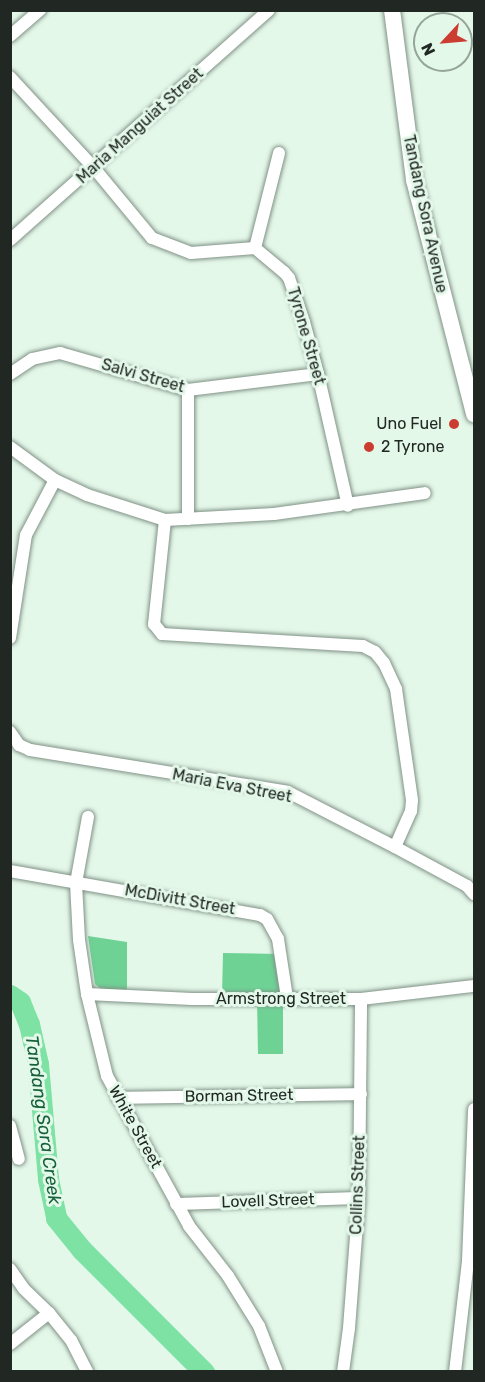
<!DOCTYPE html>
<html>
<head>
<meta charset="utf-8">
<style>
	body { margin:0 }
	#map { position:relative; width:485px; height:1382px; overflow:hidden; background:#e4f8ea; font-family:Rubik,sans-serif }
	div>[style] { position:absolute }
	.forest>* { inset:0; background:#6ed295 }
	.river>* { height:21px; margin:-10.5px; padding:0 10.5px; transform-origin:10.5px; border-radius:10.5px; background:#7de2a4 }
	.roads { filter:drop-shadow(0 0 2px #809286) drop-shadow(0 0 2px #809286) }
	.street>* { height:12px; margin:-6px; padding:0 6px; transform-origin:6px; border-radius:6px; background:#fff }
	.secondary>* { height:16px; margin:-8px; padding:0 8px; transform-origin:8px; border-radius:8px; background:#fff }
	.dots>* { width:16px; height:16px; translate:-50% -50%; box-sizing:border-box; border:3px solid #e4f8ea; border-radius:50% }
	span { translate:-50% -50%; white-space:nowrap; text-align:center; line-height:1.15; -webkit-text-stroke:6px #e4f8ea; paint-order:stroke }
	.street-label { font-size:16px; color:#212823 }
	.poi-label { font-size:16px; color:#212823 }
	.right { translate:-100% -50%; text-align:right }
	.left { translate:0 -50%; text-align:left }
	.water-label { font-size:18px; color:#16613a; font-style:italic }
	.frame { position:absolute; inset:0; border:12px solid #212823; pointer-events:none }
	.north { position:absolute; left:413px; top:12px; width:60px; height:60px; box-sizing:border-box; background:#e4f8ea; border:2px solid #96a59a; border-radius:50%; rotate:244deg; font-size:16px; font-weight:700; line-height:24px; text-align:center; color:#212823 }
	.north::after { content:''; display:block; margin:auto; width:21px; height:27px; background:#ca3d30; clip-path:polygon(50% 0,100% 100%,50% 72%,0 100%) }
</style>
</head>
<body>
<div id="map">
	<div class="forest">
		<i style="clip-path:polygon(88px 936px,127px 942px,127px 991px,102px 990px,95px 984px)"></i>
		<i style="clip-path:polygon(223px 953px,279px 954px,284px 996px,222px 995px)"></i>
		<i style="clip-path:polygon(257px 1000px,283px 1000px,283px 1054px,258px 1054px)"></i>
	</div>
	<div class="river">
		<i style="left:10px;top:995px;width:12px;rotate:35deg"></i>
		<i style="left:20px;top:1002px;width:24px;rotate:68deg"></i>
		<i style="left:29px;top:1024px;width:41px;rotate:77.3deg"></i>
		<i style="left:38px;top:1064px;width:115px;rotate:85deg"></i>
		<i style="left:48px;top:1179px;width:40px;rotate:78deg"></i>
		<i style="left:56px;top:1218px;width:41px;rotate:50.9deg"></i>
		<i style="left:82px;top:1250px;width:173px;rotate:45deg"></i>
	</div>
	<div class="roads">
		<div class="street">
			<i style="left:10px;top:36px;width:40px;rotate:-41deg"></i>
			<i style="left:10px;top:77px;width:124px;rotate:47.3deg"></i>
			<i style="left:94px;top:168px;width:91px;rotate:50.4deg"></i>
			<i style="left:152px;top:238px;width:42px;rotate:21deg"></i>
			<i style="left:191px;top:253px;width:64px;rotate:-4.5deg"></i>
			<i style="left:255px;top:248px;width:38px;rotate:40deg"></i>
			<i style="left:284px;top:272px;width:8px;rotate:50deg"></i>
			<i style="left:289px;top:278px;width:46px;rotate:71.2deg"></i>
			<i style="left:304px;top:322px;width:54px;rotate:74.9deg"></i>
			<i style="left:318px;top:374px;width:135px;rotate:77.2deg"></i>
			<i style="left:10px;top:240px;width:346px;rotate:-41.6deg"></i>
			<i style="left:255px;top:248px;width:98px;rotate:-75.8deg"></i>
			<i style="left:10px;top:374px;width:27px;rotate:-34deg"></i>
			<i style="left:32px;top:359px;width:29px;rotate:-12deg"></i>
			<i style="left:60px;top:353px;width:133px;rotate:16.1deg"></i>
			<i style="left:188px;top:390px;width:131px;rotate:-7deg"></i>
			<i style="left:188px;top:390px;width:129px;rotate:90deg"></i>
			<i style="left:10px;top:447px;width:56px;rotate:36.3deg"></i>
			<i style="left:55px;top:480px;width:35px;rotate:25deg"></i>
			<i style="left:87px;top:495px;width:82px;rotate:17.8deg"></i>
			<i style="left:165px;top:520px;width:109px;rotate:-3.2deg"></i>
			<i style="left:274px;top:514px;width:152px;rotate:-7.9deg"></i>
			<i style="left:165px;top:520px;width:105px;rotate:96deg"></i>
			<i style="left:154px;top:624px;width:13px;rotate:51deg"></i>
			<i style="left:162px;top:634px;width:201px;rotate:3.4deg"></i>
			<i style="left:363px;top:646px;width:13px;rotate:27deg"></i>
			<i style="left:375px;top:652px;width:14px;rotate:51deg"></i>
			<i style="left:384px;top:663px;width:29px;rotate:65deg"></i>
			<i style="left:396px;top:689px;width:112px;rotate:81.8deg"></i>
			<i style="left:412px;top:800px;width:11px;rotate:95deg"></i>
			<i style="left:411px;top:811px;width:39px;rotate:114deg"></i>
			<i style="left:10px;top:638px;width:104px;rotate:-81.2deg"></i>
			<i style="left:26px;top:535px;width:62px;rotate:-62.2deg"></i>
			<i style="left:10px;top:732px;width:16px;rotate:55deg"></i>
			<i style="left:19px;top:745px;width:12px;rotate:24deg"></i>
			<i style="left:30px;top:750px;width:261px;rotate:9.2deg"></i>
			<i style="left:288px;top:792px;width:120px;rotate:27.2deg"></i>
			<i style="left:395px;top:847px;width:82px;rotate:28.4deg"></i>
			<i style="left:467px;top:886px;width:11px;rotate:49deg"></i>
			<i style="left:88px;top:817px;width:67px;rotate:100.3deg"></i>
			<i style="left:76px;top:883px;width:57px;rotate:87deg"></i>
			<i style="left:79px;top:940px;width:55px;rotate:81.6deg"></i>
			<i style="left:87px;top:994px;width:84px;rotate:76.3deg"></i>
			<i style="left:107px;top:1076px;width:171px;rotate:61.3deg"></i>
			<i style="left:189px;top:1226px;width:63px;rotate:52deg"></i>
			<i style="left:228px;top:1276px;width:59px;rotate:58.2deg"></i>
			<i style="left:259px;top:1326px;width:49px;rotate:68.6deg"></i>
			<i style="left:10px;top:871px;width:254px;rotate:10deg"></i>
			<i style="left:260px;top:915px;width:8px;rotate:30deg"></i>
			<i style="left:267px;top:919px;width:23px;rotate:61deg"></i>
			<i style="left:278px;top:939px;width:60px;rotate:81.3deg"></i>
			<i style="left:87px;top:994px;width:105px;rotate:2.7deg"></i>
			<i style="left:192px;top:999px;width:169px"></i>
			<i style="left:361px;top:999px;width:114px;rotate:-6.6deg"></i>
			<i style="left:118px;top:1098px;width:243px;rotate:-0.9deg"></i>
			<i style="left:10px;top:1126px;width:34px;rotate:75deg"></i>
			<i style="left:176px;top:1204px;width:183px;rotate:-1.9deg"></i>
			<i style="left:10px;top:1269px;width:24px;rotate:55deg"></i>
			<i style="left:24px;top:1289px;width:35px;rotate:44deg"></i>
			<i style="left:49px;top:1313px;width:35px;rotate:51deg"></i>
			<i style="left:71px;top:1340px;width:36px;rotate:63deg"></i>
			<i style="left:10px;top:1344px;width:50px;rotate:-38.5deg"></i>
			<i style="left:343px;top:1372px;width:44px;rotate:-82.2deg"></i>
			<i style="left:349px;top:1328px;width:130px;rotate:-85.6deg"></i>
			<i style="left:359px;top:1198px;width:199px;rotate:-89.4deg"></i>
			<i style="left:455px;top:1372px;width:112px;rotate:-83.3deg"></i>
			<i style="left:468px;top:1261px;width:152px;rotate:-87.7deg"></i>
		</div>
		<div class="secondary">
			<i style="left:392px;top:10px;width:171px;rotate:82.6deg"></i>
			<i style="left:414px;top:180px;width:242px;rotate:75.6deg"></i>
		</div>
	</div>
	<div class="dots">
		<i style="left:454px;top:424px;background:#ca3d30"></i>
		<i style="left:369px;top:447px;background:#ca3d30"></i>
	</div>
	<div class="street-label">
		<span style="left:140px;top:126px;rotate:-42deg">Maria Manguiat Street</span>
		<span style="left:425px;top:214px;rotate:78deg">Tandang Sora Avenue</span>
		<span style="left:306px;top:336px;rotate:74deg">Tyrone Street</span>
		<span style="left:143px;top:376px;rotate:16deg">Salvi Street</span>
		<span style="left:232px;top:786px;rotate:11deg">Maria Eva Street</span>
		<span style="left:180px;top:900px;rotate:10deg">McDivitt Street</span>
		<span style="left:281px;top:999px">Armstrong Street</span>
		<span style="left:239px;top:1096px;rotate:-1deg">Borman Street</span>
		<span style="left:135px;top:1127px;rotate:61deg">White Street</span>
		<span style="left:358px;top:1185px;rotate:-88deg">Collins Street</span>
		<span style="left:268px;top:1201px;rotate:-2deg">Lovell Street</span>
	</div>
	<div class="poi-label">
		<span class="right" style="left:442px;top:424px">Uno Fuel</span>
		<span class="left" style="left:381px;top:447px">2 Tyrone</span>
	</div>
	<div class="water-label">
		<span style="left:43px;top:1120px;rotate:82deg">Tandang Sora Creek</span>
	</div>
	<div class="frame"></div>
	<div class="north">N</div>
</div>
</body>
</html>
